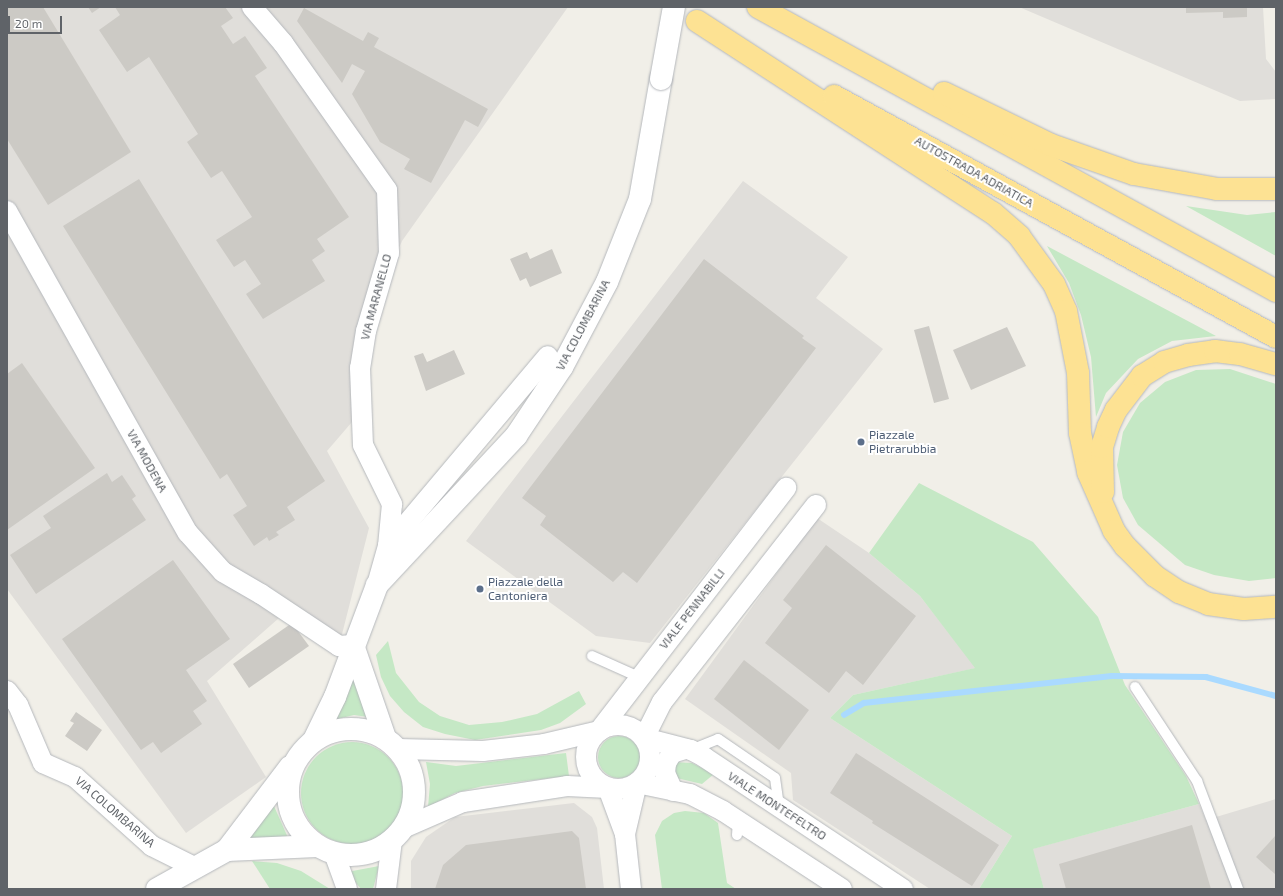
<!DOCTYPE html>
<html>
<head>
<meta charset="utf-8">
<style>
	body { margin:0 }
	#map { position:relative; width:1283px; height:896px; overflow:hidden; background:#f1efe8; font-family:"Exo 2",sans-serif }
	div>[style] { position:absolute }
	.industrial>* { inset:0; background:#e0deda }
	.green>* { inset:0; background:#c5e8c5 }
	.round { border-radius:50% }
	.stream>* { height:5.5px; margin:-2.75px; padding:0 2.75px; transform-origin:2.75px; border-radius:2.75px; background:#aadaff }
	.building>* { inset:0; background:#cccac5 }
	.roads { filter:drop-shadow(0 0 1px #b5b8bc) drop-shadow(0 0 1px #b5b8bc) }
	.service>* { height:10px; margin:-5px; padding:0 5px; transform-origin:5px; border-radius:5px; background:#fff }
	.minor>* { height:20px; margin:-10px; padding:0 10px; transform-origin:10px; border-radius:10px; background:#fff }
	.minor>.ring { margin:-10px; padding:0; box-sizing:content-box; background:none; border:20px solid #fff; border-radius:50% }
	.tertiary>* { height:22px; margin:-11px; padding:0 11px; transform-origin:11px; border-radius:11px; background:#fff }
	.tertiary>.ring { margin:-11px; padding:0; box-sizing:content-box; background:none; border:22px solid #fff; border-radius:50% }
	.motorway>* { height:22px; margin:-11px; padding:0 11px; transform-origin:11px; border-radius:11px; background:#fde293 }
	.bridges { filter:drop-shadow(0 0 1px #b5b8bc) drop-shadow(0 0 1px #b5b8bc) }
	.tertiary-bridge>* { height:22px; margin:-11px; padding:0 11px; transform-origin:11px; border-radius:11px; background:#fff }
	.dots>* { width:11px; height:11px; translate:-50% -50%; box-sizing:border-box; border:2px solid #fff; border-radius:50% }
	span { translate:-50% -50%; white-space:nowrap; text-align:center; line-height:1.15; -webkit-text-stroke:4px #fff; paint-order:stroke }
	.street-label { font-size:12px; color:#5f6368 }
	.service-label { font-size:12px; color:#4e5e75 }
	.left { translate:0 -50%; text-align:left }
	.frame { position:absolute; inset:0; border:8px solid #5f6368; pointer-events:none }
	.scale { position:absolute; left:8px; top:16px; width:54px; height:18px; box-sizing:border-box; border:2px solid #5f6368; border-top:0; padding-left:5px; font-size:12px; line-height:14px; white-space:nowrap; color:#5f6368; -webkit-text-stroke:3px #fff; paint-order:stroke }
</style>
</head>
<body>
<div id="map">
	<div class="industrial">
		<i style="clip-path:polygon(7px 7px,568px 7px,402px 241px,366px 321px,358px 415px,327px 451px,369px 528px,339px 646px,279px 618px,207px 681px,266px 777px,186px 833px,7px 589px)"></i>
		<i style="clip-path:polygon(1019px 7px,1263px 7px,1266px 59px,1276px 72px,1276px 99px,1240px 101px)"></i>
		<i style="clip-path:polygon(743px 181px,848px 257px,816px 298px,883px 349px,650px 643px,596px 636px,466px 541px)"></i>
		<i style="clip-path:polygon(817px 518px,869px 553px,920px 596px,976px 668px,853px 695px,830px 718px,1012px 836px,979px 889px,930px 889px,793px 800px,791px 773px,685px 699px)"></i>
		<i style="clip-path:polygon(1276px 799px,1276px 889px,1044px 889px,1032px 849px,1199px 804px,1206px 820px)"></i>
		<i style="clip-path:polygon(574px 803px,592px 817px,597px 828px,604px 889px,411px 889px,411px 861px,426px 837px,455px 817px)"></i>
	</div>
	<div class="green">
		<i style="clip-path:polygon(1186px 206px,1247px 215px,1276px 212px,1276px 256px)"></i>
		<i style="clip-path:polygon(1047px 246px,1216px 336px,1172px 341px,1138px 359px,1106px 393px,1096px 417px,1091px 357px,1081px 315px,1069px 283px)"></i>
		<i style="clip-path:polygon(1230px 369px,1276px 384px,1276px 578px,1249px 581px,1214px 575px,1185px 565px,1138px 525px,1123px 498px,1117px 465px,1123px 432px,1140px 403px,1165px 382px,1196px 370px)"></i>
		<i style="clip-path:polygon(919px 483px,1033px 542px,1098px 617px,1125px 685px,1186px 776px,1199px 804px,1033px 849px,1044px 889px,979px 889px,1012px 836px,830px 718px,853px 695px,975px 668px,920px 596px,869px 553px)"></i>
		<i style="clip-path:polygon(388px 641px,396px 673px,419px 702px,440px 716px,469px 725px,502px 722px,537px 714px,579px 691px,586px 704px,560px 723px,541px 730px,475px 740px,445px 734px,423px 727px,404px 712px,390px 696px,381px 677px,376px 655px)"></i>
		<i style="clip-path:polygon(352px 670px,375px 718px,354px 715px,333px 720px)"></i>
		<i class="round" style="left:598px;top:736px;width:42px;height:42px"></i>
		<i class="round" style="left:301px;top:742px;width:102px;height:102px"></i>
		<i style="clip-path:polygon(566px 753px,569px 776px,483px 786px,455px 793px,428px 807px,430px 784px,426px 762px,456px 766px)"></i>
		<i style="clip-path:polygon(673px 762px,692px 763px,714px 774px,702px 784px,672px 777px)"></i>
		<i style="clip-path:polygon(274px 806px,289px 840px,246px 838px)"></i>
		<i style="clip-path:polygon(685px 811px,704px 813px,718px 823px,727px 883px,736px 889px,662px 889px,655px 835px,662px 821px,674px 813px)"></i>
		<i style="clip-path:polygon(252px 861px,277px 863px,301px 871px,330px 889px,270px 889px)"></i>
		<i style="clip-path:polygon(379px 866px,373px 889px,361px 889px,347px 872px)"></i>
	</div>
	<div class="stream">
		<i style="left:844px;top:715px;width:23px;rotate:-31deg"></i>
		<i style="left:864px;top:703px;width:249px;rotate:-6.2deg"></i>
		<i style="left:1112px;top:676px;width:94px;rotate:0.6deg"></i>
		<i style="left:1206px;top:677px;width:73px;rotate:15.2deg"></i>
	</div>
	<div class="building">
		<i style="clip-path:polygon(7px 7px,43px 7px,131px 152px,48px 205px,7px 139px)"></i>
		<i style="clip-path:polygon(88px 7px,101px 7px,92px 13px)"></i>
		<i style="clip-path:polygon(115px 7px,225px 7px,233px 18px,221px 26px,233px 44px,245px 36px,267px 68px,255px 76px,349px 217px,317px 239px,325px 251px,312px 260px,325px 281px,263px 319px,246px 294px,261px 284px,245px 260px,234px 267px,216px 240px,252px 217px,222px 171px,211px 178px,187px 142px,198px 134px,149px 57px,127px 72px,99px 30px,120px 15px)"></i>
		<i style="clip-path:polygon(1186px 7px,1247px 7px,1247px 17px,1223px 18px,1223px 12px,1186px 13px)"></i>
		<i style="clip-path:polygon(304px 8px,363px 41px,368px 32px,379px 38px,374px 47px,488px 109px,478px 127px,465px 120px,431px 183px,404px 169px,410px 159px,380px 142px,352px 94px,365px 71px,352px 64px,342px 83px,297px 21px)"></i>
		<i style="clip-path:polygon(139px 179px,325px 481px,287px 507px,295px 520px,276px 532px,279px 535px,269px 541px,267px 537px,254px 546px,233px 515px,247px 506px,227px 474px,220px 479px,63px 226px)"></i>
		<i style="clip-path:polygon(552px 249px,562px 273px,530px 287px,526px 278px,520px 281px,510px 259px,527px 252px,530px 259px)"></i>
		<i style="clip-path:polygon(704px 259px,804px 336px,802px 338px,816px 348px,637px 583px,623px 572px,613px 582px,540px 525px,546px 516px,522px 498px)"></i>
		<i style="clip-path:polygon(929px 326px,949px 399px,934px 403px,914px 330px)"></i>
		<i style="clip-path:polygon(1007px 327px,1026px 366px,971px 390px,953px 350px)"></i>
		<i style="clip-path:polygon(454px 350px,465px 374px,426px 391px,414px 356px,423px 353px,427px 362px)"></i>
		<i style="clip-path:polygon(22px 363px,95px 468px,7px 530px,7px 374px)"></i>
		<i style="clip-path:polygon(107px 473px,112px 482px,122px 475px,136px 496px,132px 499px,146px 520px,36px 594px,10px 555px,51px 528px,43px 516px)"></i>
		<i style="clip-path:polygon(826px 545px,916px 616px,863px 685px,846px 671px,829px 693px,765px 643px,792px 608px,783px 600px)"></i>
		<i style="clip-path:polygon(173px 560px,230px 639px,186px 670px,207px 701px,193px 711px,202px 724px,161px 753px,153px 742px,141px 750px,62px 639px)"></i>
		<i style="clip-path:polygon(292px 623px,309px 646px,249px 688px,233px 664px)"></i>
		<i style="clip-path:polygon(744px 660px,809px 710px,779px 750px,714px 699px)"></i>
		<i style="clip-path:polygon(76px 712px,102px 730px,87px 751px,65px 736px,74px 723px,70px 721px)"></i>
		<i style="clip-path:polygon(856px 753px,999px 845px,972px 886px,872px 823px,873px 821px,830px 793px)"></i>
		<i style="clip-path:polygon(1192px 825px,1211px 889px,1066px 889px,1059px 864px)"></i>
		<i style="clip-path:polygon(572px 831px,579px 838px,586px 889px,435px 889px,443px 865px,466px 845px)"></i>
		<i style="clip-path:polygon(1276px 835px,1276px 875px,1256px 857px)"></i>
	</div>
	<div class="roads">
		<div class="service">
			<i style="left:592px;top:656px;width:51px;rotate:24.1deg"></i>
			<i style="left:1135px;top:687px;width:113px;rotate:56.6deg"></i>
			<i style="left:1197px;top:781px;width:116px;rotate:69.2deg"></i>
			<i style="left:691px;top:750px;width:29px;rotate:-22deg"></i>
			<i style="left:718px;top:739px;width:69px;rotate:34.4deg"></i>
			<i style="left:775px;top:778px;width:29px;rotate:82deg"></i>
			<i style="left:737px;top:835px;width:15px;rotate:-86deg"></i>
		</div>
		<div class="minor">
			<i style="left:252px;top:7px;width:48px;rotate:49.3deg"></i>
			<i style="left:283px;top:43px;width:180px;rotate:54.7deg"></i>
			<i style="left:387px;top:190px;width:63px;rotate:88.2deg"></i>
			<i style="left:389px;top:253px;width:81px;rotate:106.4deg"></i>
			<i style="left:366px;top:331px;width:37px;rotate:99deg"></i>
			<i style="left:360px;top:368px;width:77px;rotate:87.8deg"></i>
			<i style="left:363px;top:445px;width:66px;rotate:63.8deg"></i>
			<i style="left:392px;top:504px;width:42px;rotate:95.4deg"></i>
			<i style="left:388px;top:546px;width:41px;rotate:105.8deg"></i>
			<i style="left:7px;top:211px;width:369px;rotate:60.7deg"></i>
			<i style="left:188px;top:533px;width:52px;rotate:48.1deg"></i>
			<i style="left:223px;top:572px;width:44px;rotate:30.1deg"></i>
			<i style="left:261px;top:594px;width:94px;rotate:33.7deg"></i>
			<i style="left:339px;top:646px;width:14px;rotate:-4deg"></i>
			<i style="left:816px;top:505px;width:250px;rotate:128deg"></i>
			<i style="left:662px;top:702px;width:40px;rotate:116.6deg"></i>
			<i style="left:644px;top:738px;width:49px;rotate:14.3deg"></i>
			<i style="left:691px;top:750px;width:15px;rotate:28deg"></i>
			<i style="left:704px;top:757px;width:239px;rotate:33.6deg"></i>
			<i style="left:388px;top:546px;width:248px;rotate:-49.9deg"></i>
			<i style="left:7px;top:691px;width:18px;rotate:52deg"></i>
			<i style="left:18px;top:705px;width:63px;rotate:66.7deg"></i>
			<i style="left:43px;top:763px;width:35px;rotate:24deg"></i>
			<i style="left:75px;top:777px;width:103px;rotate:41.9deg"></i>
			<i style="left:152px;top:846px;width:47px;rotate:26.6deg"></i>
			<i class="ring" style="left:586px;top:725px;width:44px;height:44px"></i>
			<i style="left:398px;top:749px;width:85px;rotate:1.3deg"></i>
			<i style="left:483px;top:751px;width:61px;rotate:-6.5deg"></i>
			<i style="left:544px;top:744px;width:57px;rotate:-13.3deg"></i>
			<i style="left:599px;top:731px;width:307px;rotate:-52.4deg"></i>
			<i style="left:673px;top:791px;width:20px;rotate:-114deg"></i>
			<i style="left:665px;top:773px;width:10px;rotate:-84deg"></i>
			<i style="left:666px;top:763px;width:12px;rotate:-59deg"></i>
			<i style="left:672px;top:753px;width:14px;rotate:-17deg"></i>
			<i style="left:403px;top:828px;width:65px;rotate:-23.4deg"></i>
			<i style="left:463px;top:802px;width:105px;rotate:-8.7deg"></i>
			<i style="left:567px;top:786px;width:41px;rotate:2.8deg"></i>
			<i style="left:608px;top:788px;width:49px;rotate:69.7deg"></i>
			<i style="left:625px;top:834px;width:52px;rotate:-76.8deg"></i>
			<i style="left:637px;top:783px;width:54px;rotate:11.7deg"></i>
			<i style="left:690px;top:794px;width:37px;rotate:27deg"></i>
			<i style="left:723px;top:811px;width:142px;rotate:33.2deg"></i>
			<i style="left:625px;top:834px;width:55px;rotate:83.8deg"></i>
			<i style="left:334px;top:853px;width:38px;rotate:70deg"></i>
			<i style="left:386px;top:889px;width:49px;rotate:-83deg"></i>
		</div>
		<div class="tertiary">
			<i style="left:353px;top:645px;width:98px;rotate:71deg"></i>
			<i class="ring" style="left:288px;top:729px;width:104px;height:104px"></i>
			<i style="left:314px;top:740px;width:48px;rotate:-64deg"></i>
			<i style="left:335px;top:697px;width:120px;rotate:-69.4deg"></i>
			<i style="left:377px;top:585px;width:204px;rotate:-47deg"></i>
			<i style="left:516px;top:436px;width:83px;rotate:-56.3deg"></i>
			<i style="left:562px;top:367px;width:96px;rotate:-62.1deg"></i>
			<i style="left:607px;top:282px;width:89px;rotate:-68.3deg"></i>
			<i style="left:640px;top:199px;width:122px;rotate:-80.1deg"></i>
			<i style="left:227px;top:850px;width:104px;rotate:-52.8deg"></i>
			<i style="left:157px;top:889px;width:80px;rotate:-29.1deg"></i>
			<i style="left:227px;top:850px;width:90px;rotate:-2.5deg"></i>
		</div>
		<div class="motorway">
			<i style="left:758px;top:7px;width:591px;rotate:28.73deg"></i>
			<i style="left:697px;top:21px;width:353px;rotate:33deg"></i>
			<i style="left:993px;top:213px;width:35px;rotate:41deg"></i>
			<i style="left:1019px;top:236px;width:59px;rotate:53.9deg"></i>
			<i style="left:1054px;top:284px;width:30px;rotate:66deg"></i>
			<i style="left:1066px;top:311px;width:63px;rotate:79deg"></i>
			<i style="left:1078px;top:373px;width:60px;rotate:88.1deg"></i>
			<i style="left:1080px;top:433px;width:40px;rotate:78deg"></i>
			<i style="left:1088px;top:472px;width:64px;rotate:66.2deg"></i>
			<i style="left:1114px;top:531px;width:19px;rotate:54deg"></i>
			<i style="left:1125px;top:546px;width:42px;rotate:45deg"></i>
			<i style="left:1155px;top:576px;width:29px;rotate:34deg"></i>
			<i style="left:1179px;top:592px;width:31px;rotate:22deg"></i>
			<i style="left:1208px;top:604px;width:36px;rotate:8deg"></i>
			<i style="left:1244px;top:609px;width:32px;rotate:-4deg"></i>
			<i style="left:944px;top:93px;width:119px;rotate:25.9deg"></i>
			<i style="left:1051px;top:145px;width:88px;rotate:19.3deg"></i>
			<i style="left:1134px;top:174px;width:84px;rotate:10.2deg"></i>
			<i style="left:1217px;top:189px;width:59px"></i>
			<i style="left:834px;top:96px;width:503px;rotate:28.6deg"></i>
			<i style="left:1103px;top:492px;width:45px;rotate:-91.3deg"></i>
			<i style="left:1102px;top:447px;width:21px;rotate:-73deg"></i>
			<i style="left:1108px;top:427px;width:19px;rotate:-65deg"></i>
			<i style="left:1116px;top:410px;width:43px;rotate:-52.6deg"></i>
			<i style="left:1142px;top:376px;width:26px;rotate:-32deg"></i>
			<i style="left:1164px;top:362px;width:25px;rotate:-16deg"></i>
			<i style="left:1188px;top:355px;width:27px;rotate:-8deg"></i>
			<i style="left:1215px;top:351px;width:25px;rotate:7deg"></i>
			<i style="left:1240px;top:354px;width:37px;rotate:16deg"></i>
		</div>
	</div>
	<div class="bridges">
		<div class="tertiary-bridge">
			<i style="left:661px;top:79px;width:73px;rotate:-79.8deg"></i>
		</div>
	</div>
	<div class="dots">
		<i style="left:861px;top:442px;background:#5c6f8a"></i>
		<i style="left:480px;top:589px;background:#5c6f8a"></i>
	</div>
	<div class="street-label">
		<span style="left:974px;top:172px;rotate:29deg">AUTOSTRADA ADRIATICA</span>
		<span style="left:376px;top:297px;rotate:-75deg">VIA MARANELLO</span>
		<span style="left:583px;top:325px;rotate:-62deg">VIA COLOMBARINA</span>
		<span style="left:147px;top:461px;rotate:61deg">VIA MODENA</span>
		<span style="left:692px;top:609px;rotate:-52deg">VIALE PENNABILLI</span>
		<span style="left:777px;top:806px;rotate:33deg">VIALE MONTEFELTRO</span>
		<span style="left:115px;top:812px;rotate:41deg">VIA COLOMBARINA</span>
	</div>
	<div class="service-label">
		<span class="left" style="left:869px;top:442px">Piazzale<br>Pietrarubbia</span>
		<span class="left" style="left:488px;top:589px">Piazzale della<br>Cantoniera</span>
	</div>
	<div class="frame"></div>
	<div class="scale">20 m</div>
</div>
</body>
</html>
